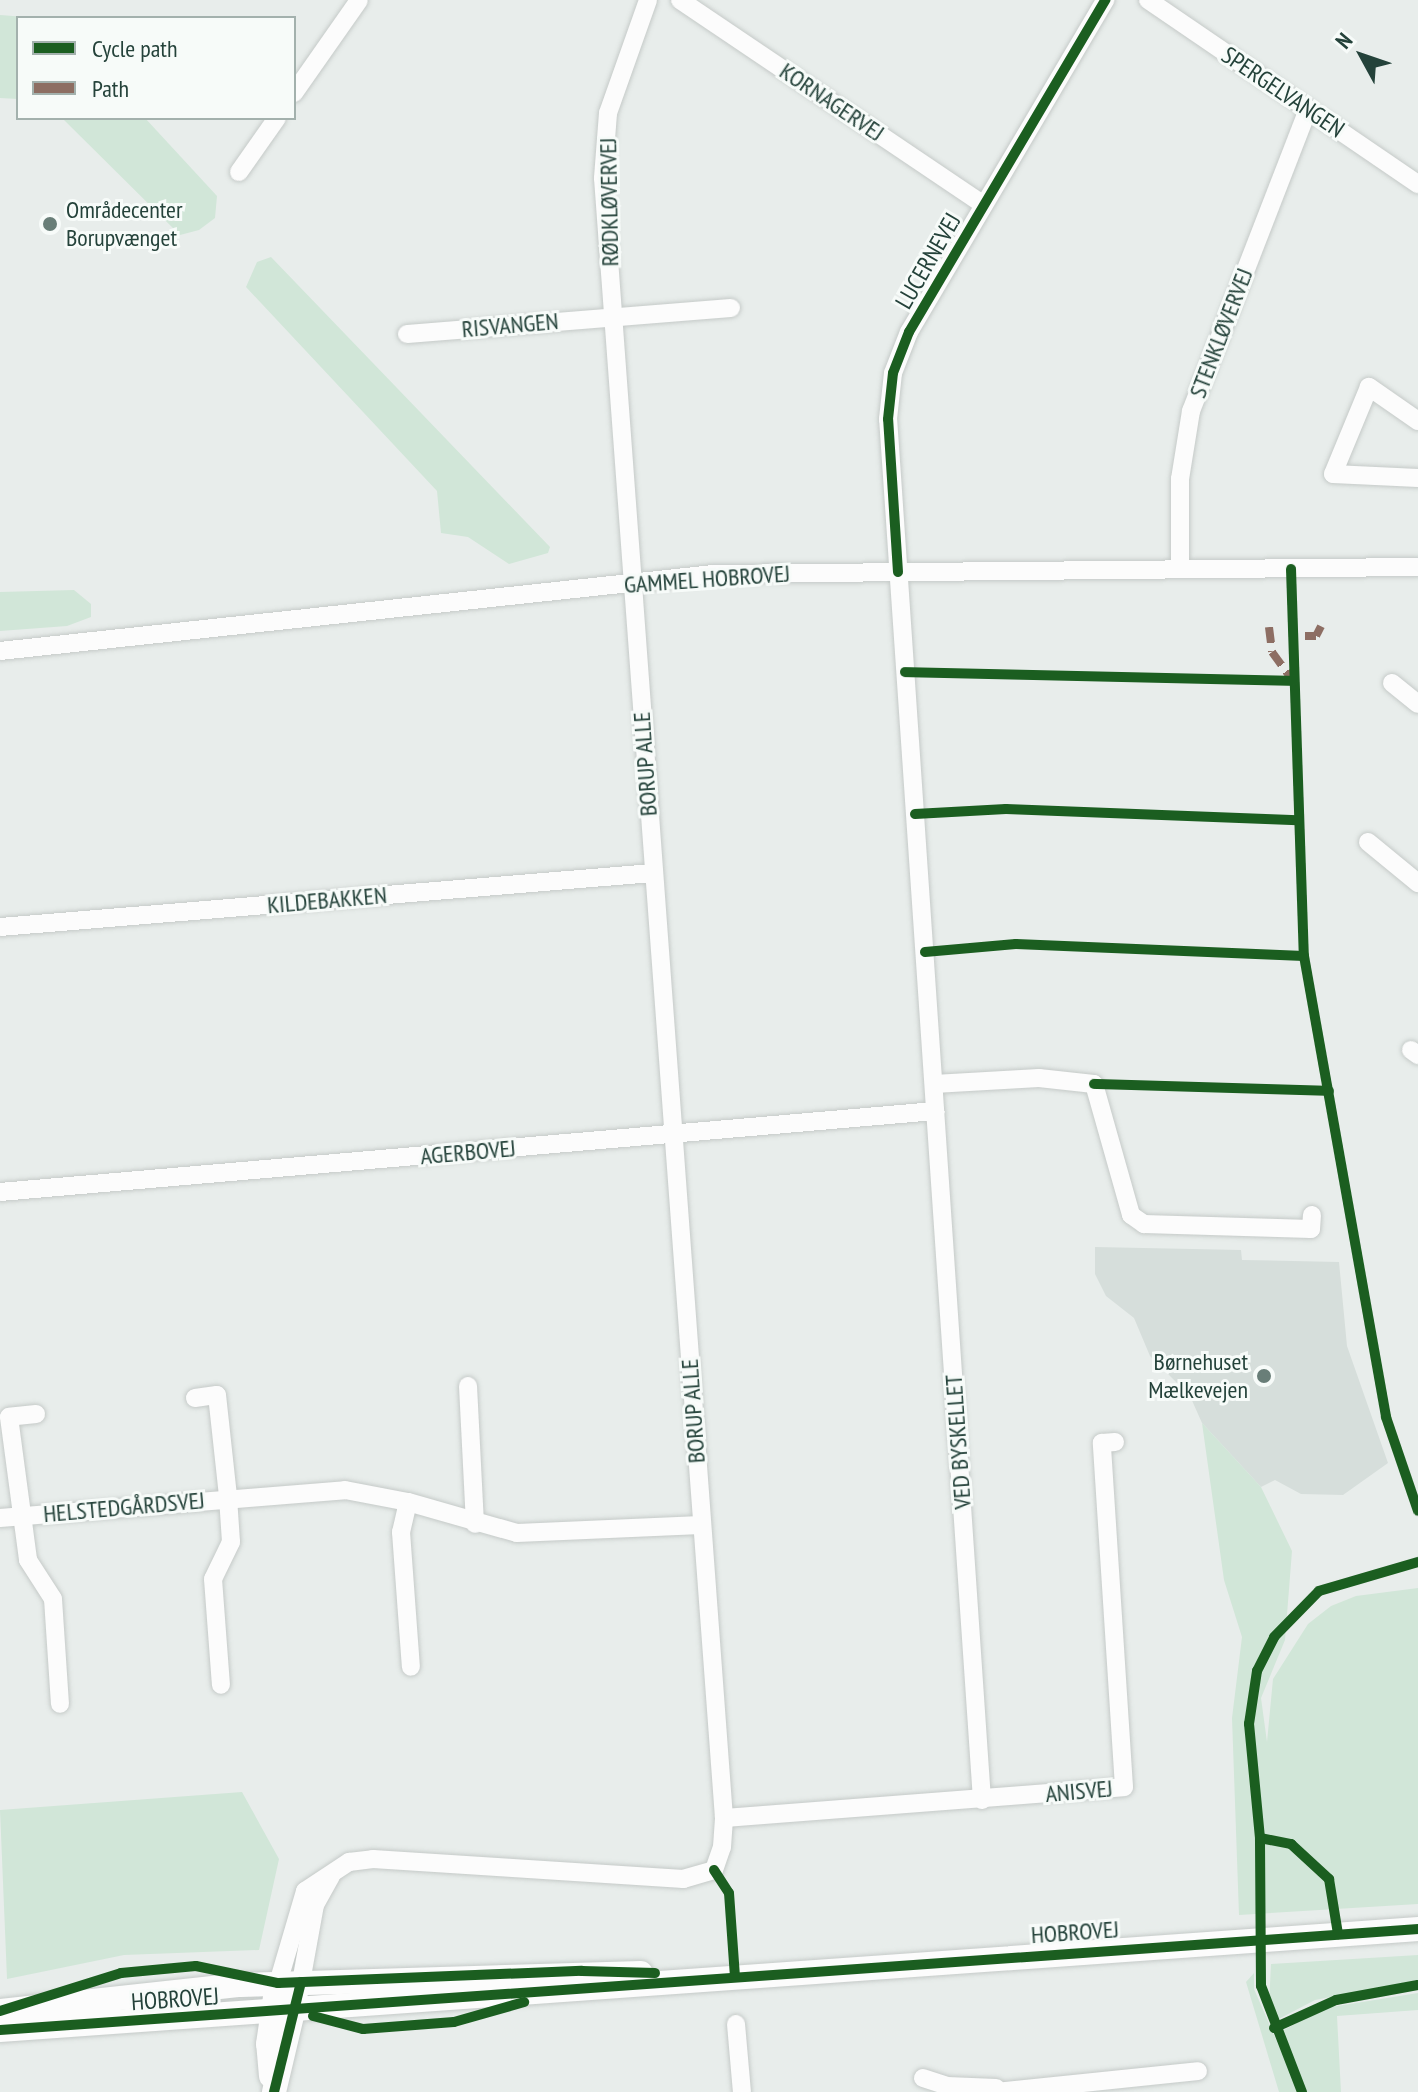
<!DOCTYPE html>
<html>
<head>
<meta charset="utf-8">
<style>
	body { margin:0 }
	#map { position:relative; width:1418px; height:2092px; overflow:hidden; background:#e8edeb; font-family:"PT Sans Narrow",sans-serif }
	div>[style] { position:absolute }
	.built>* { inset:0; background:#d6dedb }
	.green>* { inset:0; background:#d1e6d8 }
	.roads { filter:drop-shadow(0 0 2px #c5cac8) drop-shadow(0 0 2px #c5cac8) }
	.street>* { height:18px; margin:-9px; padding:0 9px; transform-origin:9px; border-radius:9px; background:#fcfcfc }
	.secondary>* { height:24px; margin:-12px; padding:0 12px; transform-origin:12px; border-radius:12px; background:#fcfcfc }
	.quiet>* { height:8px; margin-top:-4px; transform-origin:0; background:repeating-linear-gradient(90deg,#8d6e63 0 16px,transparent 0 24px) }
	.cycleway>* { height:10px; margin:-5px; padding:0 5px; transform-origin:5px; border-radius:5px; background:#1b5e20 }
	.dots>* { width:22px; height:22px; translate:-50% -50%; box-sizing:border-box; border:4px solid #f7fbf9; border-radius:50% }
	span { translate:-50% -50%; white-space:nowrap; text-align:center; line-height:1.15; -webkit-text-stroke:6px #f7fbf9; paint-order:stroke }
	.street-label { font-size:24px; color:#24423a }
	.poi-label { font-size:24px; color:#24423a }
	.left { translate:0 -50%; text-align:left }
	.right { translate:-100% -50%; text-align:right }
	.legend { position:absolute; left:16px; top:16px; width:280px; height:104px; box-sizing:border-box; background:#f7fbf9; border:2px solid #a3b1ad; margin:0; padding:10px 14px; list-style:none; font-size:24px; color:#24423a }
	.legend li { display:flex; align-items:center; gap:16px; height:40px }
	.legend b { width:40px; border:2px solid #a3b1ad }
	.north { position:absolute; left:1322px; top:16px; width:80px; height:80px; -webkit-text-stroke:6px #f7fbf9; paint-order:stroke; rotate:310deg; font-size:22px; font-weight:700; line-height:32px; text-align:center; color:#24423a }
	.north::after { content:''; display:block; margin:auto; width:28px; height:36px; background:#24423a; clip-path:polygon(50% 0,100% 100%,50% 72%,0 100%) }
</style>
</head>
<body>
<div id="map">
	<div class="built">
		<i style="clip-path:polygon(1095px 1247px,1241px 1250px,1242px 1260px,1339px 1262px,1347px 1346px,1388px 1463px,1343px 1495px,1301px 1494px,1275px 1480px,1261px 1487px,1202px 1423px,1190px 1396px,1150px 1356px,1134px 1318px,1106px 1296px,1095px 1274px)"></i>
	</div>
	<div class="green">
		<i style="clip-path:polygon(0 15px,39px 18px,18px 18px,18px 99px,0 98px)"></i>
		<i style="clip-path:polygon(62px 118px,145px 118px,217px 196px,215px 218px,199px 230px,180px 235px)"></i>
		<i style="clip-path:polygon(271px 257px,550px 547px,548px 553px,509px 564px,468px 537px,441px 533px,437px 491px,246px 287px,257px 262px)"></i>
		<i style="clip-path:polygon(74px 590px,91px 604px,91px 617px,67px 626px,0 631px,0 592px)"></i>
		<i style="clip-path:polygon(1202px 1423px,1261px 1487px,1292px 1551px,1285px 1640px,1261px 1698px,1267px 1742px,1273px 1679px,1308px 1624px,1331px 1606px,1356px 1596px,1418px 1588px,1418px 1904px,1239px 1915px,1232px 1718px,1242px 1637px,1224px 1580px)"></i>
		<i style="clip-path:polygon(242px 1792px,279px 1859px,259px 1950px,124px 1955px,7px 1979px,0 1810px)"></i>
		<i style="clip-path:polygon(1418px 1955px,1418px 1980px,1315px 2000px,1275px 2021px,1269px 2005px,1271px 1964px)"></i>
		<i style="clip-path:polygon(1254px 1973px,1254px 1989px,1299px 2092px,1279px 2092px,1246px 1982px)"></i>
		<i style="clip-path:polygon(1418px 1993px,1418px 2010px,1337px 2016px,1341px 2092px,1307px 2092px,1282px 2031px,1325px 2008px)"></i>
	</div>
	<div class="roads">
		<div class="street">
			<i style="left:680px;top:0;width:365px;rotate:34deg"></i>
			<i style="left:1148px;top:0;width:327px;rotate:34.3deg"></i>
			<i style="left:294px;top:93px;width:113px;rotate:-55deg"></i>
			<i style="left:239px;top:172px;width:66px;rotate:-54.9deg"></i>
			<i style="left:407px;top:334px;width:325px;rotate:-4.6deg"></i>
			<i style="left:1418px;top:421px;width:60px;rotate:-145.2deg"></i>
			<i style="left:1369px;top:387px;width:94px;rotate:112.5deg"></i>
			<i style="left:1333px;top:474px;width:85px;rotate:2.7deg"></i>
			<i style="left:1180px;top:567px;width:88px;rotate:-90deg"></i>
			<i style="left:1180px;top:479px;width:69px;rotate:-80.8deg"></i>
			<i style="left:1191px;top:411px;width:324px;rotate:-68.8deg"></i>
			<i style="left:0;top:651px;width:717px;rotate:-6.16deg"></i>
			<i style="left:713px;top:574px;width:705px;rotate:-0.57deg"></i>
			<i style="left:1392px;top:683px;width:33px;rotate:39deg"></i>
			<i style="left:1368px;top:842px;width:65px;rotate:39.4deg"></i>
			<i style="left:0;top:927px;width:655px;rotate:-4.73deg"></i>
			<i style="left:1411px;top:1050px;width:9px;rotate:36deg"></i>
			<i style="left:934px;top:1084px;width:105px;rotate:-3.3deg"></i>
			<i style="left:1039px;top:1078px;width:55px;rotate:6.2deg"></i>
			<i style="left:1094px;top:1084px;width:136px;rotate:74.2deg"></i>
			<i style="left:1131px;top:1215px;width:16px;rotate:35deg"></i>
			<i style="left:1144px;top:1224px;width:167px;rotate:1.7deg"></i>
			<i style="left:1311px;top:1229px;width:14px;rotate:-86deg"></i>
			<i style="left:0;top:1192px;width:939px;rotate:-4.95deg"></i>
			<i style="left:468px;top:1386px;width:138px;rotate:87.1deg"></i>
			<i style="left:195px;top:1398px;width:22px;rotate:-8deg"></i>
			<i style="left:217px;top:1395px;width:103px;rotate:83.8deg"></i>
			<i style="left:228px;top:1497px;width:45px;rotate:86.2deg"></i>
			<i style="left:231px;top:1542px;width:41px;rotate:115.9deg"></i>
			<i style="left:213px;top:1579px;width:106px;rotate:85.7deg"></i>
			<i style="left:36px;top:1414px;width:27px;rotate:174deg"></i>
			<i style="left:9px;top:1417px;width:144px;rotate:82.4deg"></i>
			<i style="left:28px;top:1560px;width:46px;rotate:57.3deg"></i>
			<i style="left:53px;top:1599px;width:105px;rotate:86.2deg"></i>
			<i style="left:408px;top:1502px;width:31px;rotate:103deg"></i>
			<i style="left:401px;top:1532px;width:135px;rotate:85.8deg"></i>
			<i style="left:0;top:1518px;width:346px;rotate:-4.6deg"></i>
			<i style="left:345px;top:1490px;width:64px;rotate:10.8deg"></i>
			<i style="left:408px;top:1502px;width:113px;rotate:15.9deg"></i>
			<i style="left:517px;top:1533px;width:184px;rotate:-2.5deg"></i>
			<i style="left:982px;top:1800px;width:1384px;rotate:-93.89deg"></i>
			<i style="left:888px;top:419px;width:46px;rotate:-83.8deg"></i>
			<i style="left:893px;top:373px;width:44px;rotate:-68.7deg"></i>
			<i style="left:909px;top:332px;width:386px;rotate:-59.4deg"></i>
			<i style="left:724px;top:1818px;width:401px;rotate:-4.4deg"></i>
			<i style="left:1124px;top:1787px;width:345px;rotate:-93.7deg"></i>
			<i style="left:1102px;top:1443px;width:13px;rotate:-4deg"></i>
			<i style="left:301px;top:1982px;width:78px;rotate:-79.7deg"></i>
			<i style="left:315px;top:1905px;width:33px;rotate:-61deg"></i>
			<i style="left:278px;top:1983px;width:96px;rotate:-73.6deg"></i>
			<i style="left:305px;top:1891px;width:53px;rotate:-33.4deg"></i>
			<i style="left:349px;top:1862px;width:24px;rotate:-7deg"></i>
			<i style="left:373px;top:1859px;width:311px;rotate:3.7deg"></i>
			<i style="left:683px;top:1879px;width:32px;rotate:-16deg"></i>
			<i style="left:714px;top:1870px;width:24px;rotate:-71deg"></i>
			<i style="left:722px;top:1847px;width:29px;rotate:-86deg"></i>
			<i style="left:724px;top:1818px;width:1644px;rotate:-94.22deg"></i>
			<i style="left:603px;top:178px;width:65px;rotate:-85.6deg"></i>
			<i style="left:608px;top:113px;width:120px;rotate:-70.5deg"></i>
			<i style="left:736px;top:2024px;width:68px;rotate:85deg"></i>
			<i style="left:923px;top:2078px;width:25px;rotate:18deg"></i>
			<i style="left:947px;top:2086px;width:49px;rotate:2.3deg"></i>
			<i style="left:996px;top:2092px;width:203px;rotate:-5.9deg"></i>
		</div>
		<div class="secondary">
			<i style="left:0;top:2011px;width:241px;rotate:-6.2deg"></i>
			<i style="left:240px;top:1985px;width:401px;rotate:-1.7deg"></i>
			<i style="left:0;top:2030px;width:1422px;rotate:-4.07deg"></i>
			<i style="left:271px;top:2076px;width:32px;rotate:-95deg"></i>
			<i style="left:268px;top:2044px;width:48px;rotate:-81.5deg"></i>
			<i style="left:274px;top:2092px;width:96px;rotate:-76.7deg"></i>
		</div>
	</div>
	<div class="quiet">
		<i style="left:1269px;top:627px;width:25px;rotate:83deg"></i>
		<i style="left:1272px;top:652px;width:36px;rotate:54deg"></i>
		<i style="left:1305px;top:636px;width:11px"></i>
		<i style="left:1316px;top:636px;width:11px;rotate:-63deg"></i>
	</div>
	<div class="cycleway">
		<i style="left:1291px;top:569px;width:387px;rotate:88.1deg"></i>
		<i style="left:1304px;top:956px;width:468px;rotate:79.9deg"></i>
		<i style="left:1386px;top:1417px;width:99px;rotate:71.2deg"></i>
		<i style="left:898px;top:572px;width:153px;rotate:-93.7deg"></i>
		<i style="left:888px;top:419px;width:46px;rotate:-83.8deg"></i>
		<i style="left:893px;top:373px;width:44px;rotate:-68.7deg"></i>
		<i style="left:909px;top:332px;width:386px;rotate:-59.4deg"></i>
		<i style="left:905px;top:672px;width:389px;rotate:1.3deg"></i>
		<i style="left:915px;top:814px;width:91px;rotate:-3.1deg"></i>
		<i style="left:1006px;top:809px;width:292px;rotate:2.2deg"></i>
		<i style="left:925px;top:952px;width:91px;rotate:-5deg"></i>
		<i style="left:1016px;top:944px;width:288px;rotate:2.4deg"></i>
		<i style="left:1094px;top:1084px;width:235px;rotate:1.7deg"></i>
		<i style="left:1260px;top:1838px;width:32px;rotate:11deg"></i>
		<i style="left:1291px;top:1844px;width:52px;rotate:42.6deg"></i>
		<i style="left:1329px;top:1879px;width:56px;rotate:80.7deg"></i>
		<i style="left:714px;top:1870px;width:27px;rotate:57deg"></i>
		<i style="left:729px;top:1893px;width:83px;rotate:85.9deg"></i>
		<i style="left:0;top:2011px;width:127px;rotate:-17.4deg"></i>
		<i style="left:121px;top:1973px;width:75px;rotate:-5.3deg"></i>
		<i style="left:196px;top:1966px;width:84px;rotate:11.7deg"></i>
		<i style="left:278px;top:1983px;width:304px;rotate:-2.3deg"></i>
		<i style="left:582px;top:1971px;width:73px;rotate:1.6deg"></i>
		<i style="left:313px;top:2016px;width:52px;rotate:14.6deg"></i>
		<i style="left:363px;top:2029px;width:91px;rotate:-4.4deg"></i>
		<i style="left:454px;top:2022px;width:73px;rotate:-15.9deg"></i>
		<i style="left:1274px;top:2028px;width:68px;rotate:-24.3deg"></i>
		<i style="left:1336px;top:2000px;width:83px;rotate:-10.4deg"></i>
		<i style="left:0;top:2030px;width:1422px;rotate:-4.07deg"></i>
		<i style="left:274px;top:2092px;width:113px;rotate:-76.2deg"></i>
		<i style="left:1302px;top:2092px;width:114px;rotate:-111.1deg"></i>
		<i style="left:1261px;top:1986px;width:148px;rotate:-90.4deg"></i>
		<i style="left:1260px;top:1838px;width:115px;rotate:-95.5deg"></i>
		<i style="left:1249px;top:1724px;width:54px;rotate:-81.4deg"></i>
		<i style="left:1257px;top:1671px;width:38px;rotate:-63deg"></i>
		<i style="left:1274px;top:1637px;width:64px;rotate:-45.6deg"></i>
		<i style="left:1319px;top:1591px;width:103px;rotate:-16.3deg"></i>
	</div>
	<div class="dots">
		<i style="left:50px;top:224px;background:#697e78"></i>
		<i style="left:1264px;top:1376px;background:#697e78"></i>
	</div>
	<div class="street-label">
		<span style="left:1283px;top:92px;rotate:34deg">SPERGELVANGEN</span>
		<span style="left:832px;top:102px;rotate:34deg">KORNAGERVEJ</span>
		<span style="left:609px;top:202px;rotate:-91deg">RØDKLØVERVEJ</span>
		<span style="left:928px;top:261px;rotate:-60deg">LUCERNEVEJ</span>
		<span style="left:510px;top:325px;rotate:-5deg">RISVANGEN</span>
		<span style="left:1221px;top:333px;rotate:-69deg">STENKLØVERVEJ</span>
		<span style="left:707px;top:579px;rotate:-4deg">GAMMEL HOBROVEJ</span>
		<span style="left:645px;top:764px;rotate:-94deg">BORUP ALLE</span>
		<span style="left:327px;top:900px;rotate:-5deg">KILDEBAKKEN</span>
		<span style="left:468px;top:1152px;rotate:-5deg">AGERBOVEJ</span>
		<span style="left:693px;top:1411px;rotate:-94deg">BORUP ALLE</span>
		<span style="left:958px;top:1442px;rotate:-94deg">VED BYSKELLET</span>
		<span style="left:124px;top:1507px;rotate:-5deg">HELSTEDGÅRDSVEJ</span>
		<span style="left:1079px;top:1791px;rotate:-5deg">ANISVEJ</span>
		<span style="left:1075px;top:1932px;rotate:-4deg">HOBROVEJ</span>
		<span style="left:175px;top:1999px;rotate:-4deg">HOBROVEJ</span>
	</div>
	<div class="poi-label">
		<span class="left" style="left:66px;top:224px">Områdecenter<br>Borupvænget</span>
		<span class="right" style="left:1248px;top:1376px">Børnehuset<br>Mælkevejen</span>
	</div>
	<ul class="legend">
	<li><b style="height:10px;background:#1b5e20"></b>Cycle path</li>
	<li><b style="height:10px;background:#8d6e63"></b>Path</li>
	</ul>
	<div class="north">N</div>
</div>
</body>
</html>
